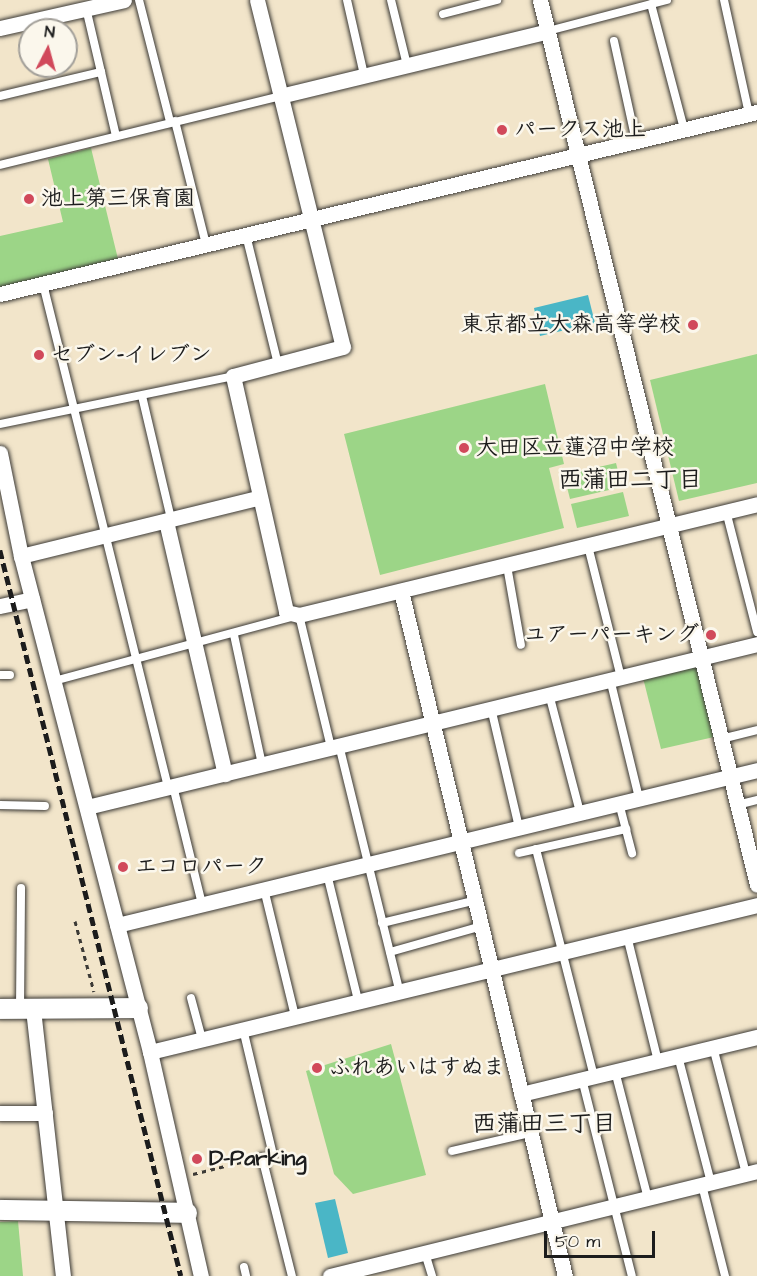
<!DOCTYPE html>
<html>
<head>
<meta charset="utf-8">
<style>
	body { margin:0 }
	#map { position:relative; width:757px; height:1276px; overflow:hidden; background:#f2e5ca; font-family:"Architects Daughter","Klee One",sans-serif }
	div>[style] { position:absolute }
	.green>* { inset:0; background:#9cd587 }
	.water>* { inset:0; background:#4ab6c6 }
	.path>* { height:3px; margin-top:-1.5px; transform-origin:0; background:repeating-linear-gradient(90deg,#3c3a36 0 4.5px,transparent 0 9px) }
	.roads { filter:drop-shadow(0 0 2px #3c3a36) drop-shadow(0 0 2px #3c3a36) }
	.service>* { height:8px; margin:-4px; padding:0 4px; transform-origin:4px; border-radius:4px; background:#fff }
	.minor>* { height:15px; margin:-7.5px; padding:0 7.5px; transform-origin:7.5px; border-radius:7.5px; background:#fff }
	.tertiary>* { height:20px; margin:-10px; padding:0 10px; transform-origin:10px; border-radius:10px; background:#fff }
	.rail>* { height:4.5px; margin-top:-2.25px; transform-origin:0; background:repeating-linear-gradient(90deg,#1c1c1c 0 9px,transparent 0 13.5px) }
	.dots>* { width:16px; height:16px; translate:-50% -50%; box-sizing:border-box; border:3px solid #fbf7ec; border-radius:50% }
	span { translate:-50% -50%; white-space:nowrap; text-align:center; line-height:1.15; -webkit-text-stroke:5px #fbf7ec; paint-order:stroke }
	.poi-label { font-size:22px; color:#1c1c1c; font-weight:700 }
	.left { translate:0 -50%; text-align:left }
	.right { translate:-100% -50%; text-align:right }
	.neighbourhood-label { font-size:24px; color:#1c1c1c; font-weight:700 }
	.north { position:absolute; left:18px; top:18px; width:60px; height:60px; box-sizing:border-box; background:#fbf7ec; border:2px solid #a29f99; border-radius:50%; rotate:6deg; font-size:16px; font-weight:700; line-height:24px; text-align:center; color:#1c1c1c }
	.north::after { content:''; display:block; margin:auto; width:21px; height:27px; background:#d1495b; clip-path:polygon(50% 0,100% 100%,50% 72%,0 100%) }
	.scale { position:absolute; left:544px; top:1231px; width:111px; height:27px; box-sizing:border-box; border:3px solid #1c1c1c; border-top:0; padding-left:8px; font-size:18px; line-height:21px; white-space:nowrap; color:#1c1c1c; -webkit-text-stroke:4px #fbf7ec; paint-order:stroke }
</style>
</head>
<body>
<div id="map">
	<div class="green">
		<i style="clip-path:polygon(91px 148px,118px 259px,0 288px,0 236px,63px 222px,48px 159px)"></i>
		<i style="clip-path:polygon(757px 354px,757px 483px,679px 501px,650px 380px)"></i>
		<i style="clip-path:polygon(545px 384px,564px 464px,549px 468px,564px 528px,380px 575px,344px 434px)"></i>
		<i style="clip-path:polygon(616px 463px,622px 487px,570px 499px,564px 475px)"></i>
		<i style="clip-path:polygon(623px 492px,629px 516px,577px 528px,571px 504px)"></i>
		<i style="clip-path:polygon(696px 662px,714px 737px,661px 749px,642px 674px)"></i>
		<i style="clip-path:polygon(391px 1044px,426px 1175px,353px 1194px,334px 1174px,306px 1071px)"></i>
		<i style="clip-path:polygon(18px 1221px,23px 1276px,0 1276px,0 1222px)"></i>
	</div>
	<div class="water">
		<i style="clip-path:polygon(588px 295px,595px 323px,540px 336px,534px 308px)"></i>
		<i style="clip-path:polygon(335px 1199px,348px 1253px,328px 1258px,315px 1203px)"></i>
	</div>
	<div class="path">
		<i style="left:75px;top:921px;width:73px;rotate:75deg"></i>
		<i style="left:193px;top:1174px;width:62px;rotate:-14deg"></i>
	</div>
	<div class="roads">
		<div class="service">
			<i style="left:139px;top:0;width:126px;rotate:75.7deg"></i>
			<i style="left:347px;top:0;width:77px;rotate:77.2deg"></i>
			<i style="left:391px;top:0;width:67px;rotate:76.2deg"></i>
			<i style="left:724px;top:0;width:117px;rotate:77.6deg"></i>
			<i style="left:651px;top:4px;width:129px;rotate:75.2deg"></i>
			<i style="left:86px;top:8px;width:131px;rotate:76.8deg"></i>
			<i style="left:443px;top:14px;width:56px;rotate:-14.5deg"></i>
			<i style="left:548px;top:31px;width:123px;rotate:-14.6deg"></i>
			<i style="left:614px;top:41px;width:102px;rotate:77.6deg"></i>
			<i style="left:0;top:96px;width:104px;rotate:-13.4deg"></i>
			<i style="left:175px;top:121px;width:127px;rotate:75.9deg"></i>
			<i style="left:0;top:165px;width:288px;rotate:-13.8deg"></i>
			<i style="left:246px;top:235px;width:133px;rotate:76.1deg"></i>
			<i style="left:43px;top:284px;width:518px;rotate:76.04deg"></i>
			<i style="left:142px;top:396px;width:126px;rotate:76.7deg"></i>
			<i style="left:0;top:424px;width:238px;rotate:-11.6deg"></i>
			<i style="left:726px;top:511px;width:125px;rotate:75.6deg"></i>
			<i style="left:588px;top:546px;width:135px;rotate:75.9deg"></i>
			<i style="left:507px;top:566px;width:80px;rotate:80deg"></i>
			<i style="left:299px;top:615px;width:136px;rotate:76.4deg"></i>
			<i style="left:234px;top:635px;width:132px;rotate:77.8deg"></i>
			<i style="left:0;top:675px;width:10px"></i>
			<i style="left:610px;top:679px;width:122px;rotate:76.3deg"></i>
			<i style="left:54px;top:681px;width:246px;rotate:-15.1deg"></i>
			<i style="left:549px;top:694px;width:122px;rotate:75.3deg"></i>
			<i style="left:491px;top:708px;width:122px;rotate:76.8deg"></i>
			<i style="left:721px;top:739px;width:37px;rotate:-14deg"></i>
			<i style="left:339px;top:745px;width:252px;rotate:76.2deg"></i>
			<i style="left:173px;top:786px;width:122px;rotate:76.2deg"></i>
			<i style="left:619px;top:803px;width:52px;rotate:75.4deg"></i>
			<i style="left:0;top:805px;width:45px;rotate:1.3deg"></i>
			<i style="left:737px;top:805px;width:21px;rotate:-14deg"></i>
			<i style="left:536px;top:849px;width:234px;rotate:75.7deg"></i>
			<i style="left:519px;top:853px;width:110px;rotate:-12.6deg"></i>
			<i style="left:327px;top:874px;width:130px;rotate:76.2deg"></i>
			<i style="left:264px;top:889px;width:131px;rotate:76.3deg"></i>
			<i style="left:382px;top:923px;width:97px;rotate:-13.7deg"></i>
			<i style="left:627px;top:936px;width:129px;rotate:76.1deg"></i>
			<i style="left:390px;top:952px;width:96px;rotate:-15.8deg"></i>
			<i style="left:191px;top:998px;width:42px;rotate:75deg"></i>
			<i style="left:20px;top:1009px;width:121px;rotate:-89.5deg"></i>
			<i style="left:243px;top:1029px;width:130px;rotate:76.6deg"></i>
			<i style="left:713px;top:1047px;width:131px;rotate:75.4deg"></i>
			<i style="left:678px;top:1056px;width:131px;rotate:75.4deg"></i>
			<i style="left:615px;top:1071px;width:132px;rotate:75.5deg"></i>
			<i style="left:582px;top:1079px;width:203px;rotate:75.8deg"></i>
			<i style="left:452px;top:1151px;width:80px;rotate:-13deg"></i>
			<i style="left:262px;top:1157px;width:123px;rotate:75.9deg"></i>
			<i style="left:702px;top:1185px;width:94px;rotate:75.8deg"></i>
			<i style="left:425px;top:1253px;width:24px;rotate:73deg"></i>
			<i style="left:244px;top:1267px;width:9px;rotate:77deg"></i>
		</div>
		<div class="minor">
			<i style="left:257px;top:0;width:357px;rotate:76.1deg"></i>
			<i style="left:343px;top:347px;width:114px;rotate:165.2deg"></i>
			<i style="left:233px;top:376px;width:242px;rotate:77.3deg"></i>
			<i style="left:286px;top:612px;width:13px;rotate:13deg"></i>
			<i style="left:299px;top:615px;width:471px;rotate:-13.6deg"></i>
			<i style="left:540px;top:0;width:911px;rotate:76.22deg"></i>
			<i style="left:0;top:28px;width:127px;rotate:-12.7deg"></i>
			<i style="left:280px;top:96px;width:276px;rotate:-13.6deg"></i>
			<i style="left:0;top:294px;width:779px;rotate:-13.52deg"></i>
			<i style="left:0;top:453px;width:105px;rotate:78.5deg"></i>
			<i style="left:21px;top:556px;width:513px;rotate:75.42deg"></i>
			<i style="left:150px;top:1052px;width:230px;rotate:77.2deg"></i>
			<i style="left:166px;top:521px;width:260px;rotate:76.9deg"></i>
			<i style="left:21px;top:556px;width:244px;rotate:-13.8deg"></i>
			<i style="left:401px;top:591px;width:704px;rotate:76.54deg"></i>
			<i style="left:0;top:606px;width:33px;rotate:-12deg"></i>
			<i style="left:87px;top:807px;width:690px;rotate:-13.67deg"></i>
			<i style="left:117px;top:925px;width:659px;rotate:-13.61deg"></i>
			<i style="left:33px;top:1009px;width:269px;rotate:83.6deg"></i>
			<i style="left:150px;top:1052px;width:625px;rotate:-13.61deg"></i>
			<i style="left:521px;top:1094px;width:243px;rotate:-13.6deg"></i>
			<i style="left:0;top:1113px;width:45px"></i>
			<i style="left:330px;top:1276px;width:440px;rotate:-13.8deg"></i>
		</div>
		<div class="tertiary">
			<i style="left:0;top:1009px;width:138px;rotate:-0.4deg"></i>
			<i style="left:0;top:1210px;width:187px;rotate:0.9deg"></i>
		</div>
	</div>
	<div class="rail">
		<i style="left:0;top:550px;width:748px;rotate:76deg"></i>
	</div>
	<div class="dots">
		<i style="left:502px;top:130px;background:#d1495b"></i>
		<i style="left:29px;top:199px;background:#d1495b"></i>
		<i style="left:693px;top:325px;background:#d1495b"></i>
		<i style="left:39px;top:355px;background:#d1495b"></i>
		<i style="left:464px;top:448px;background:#d1495b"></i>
		<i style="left:711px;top:635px;background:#d1495b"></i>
		<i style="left:123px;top:867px;background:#d1495b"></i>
		<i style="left:317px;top:1068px;background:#d1495b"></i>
		<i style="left:197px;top:1159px;background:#d1495b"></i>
	</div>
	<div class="poi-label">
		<span class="left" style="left:514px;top:130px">パークス池上</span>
		<span class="left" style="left:41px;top:199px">池上第三保育園</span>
		<span class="right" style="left:681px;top:325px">東京都立大森高等学校</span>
		<span class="left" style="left:51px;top:355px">セブン-イレブン</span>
		<span class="left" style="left:476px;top:448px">大田区立蓮沼中学校</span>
		<span class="right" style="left:699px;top:635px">ユアーパーキング</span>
		<span class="left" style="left:135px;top:867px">エコロパーク</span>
		<span class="left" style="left:329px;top:1068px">ふれあいはすぬま</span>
		<span class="left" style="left:209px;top:1159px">D-Parking</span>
	</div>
	<div class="neighbourhood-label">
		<span style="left:630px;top:481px">西蒲田二丁目</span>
		<span style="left:544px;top:1125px">西蒲田三丁目</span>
	</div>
	<div class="north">N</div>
	<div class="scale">50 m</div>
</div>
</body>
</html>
